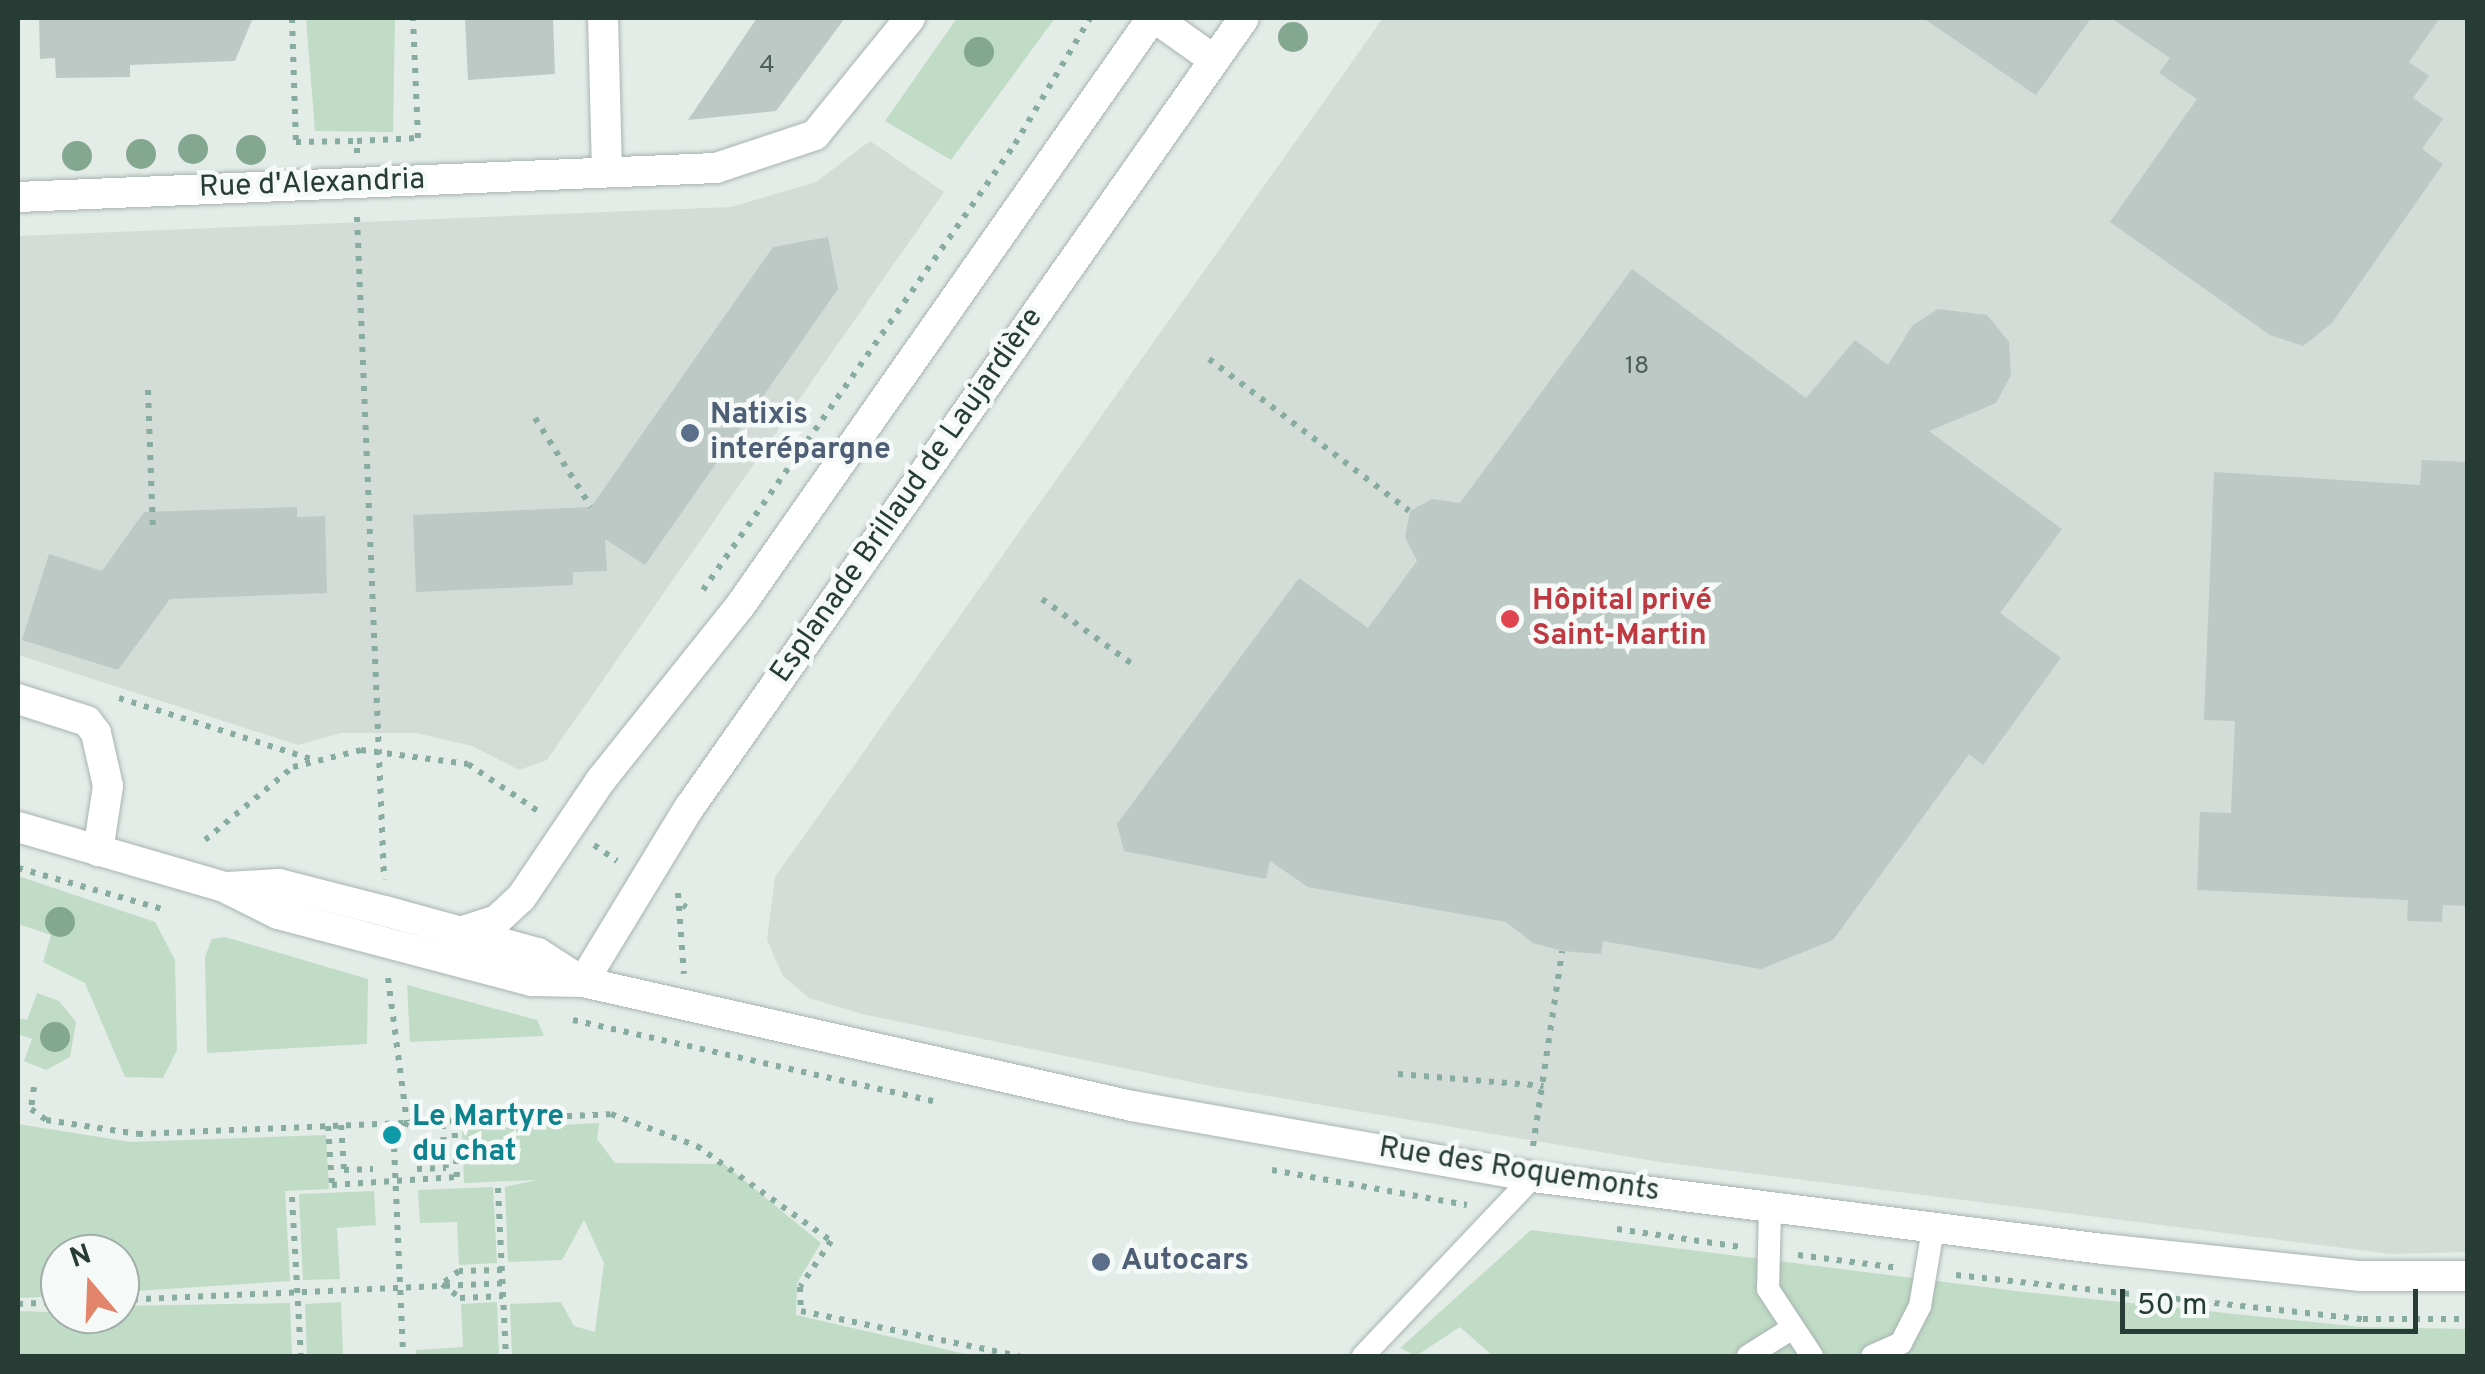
<!DOCTYPE html>
<html>
<head>
<meta charset="utf-8">
<style>
	body { margin:0 }
	#map { position:relative; width:2485px; height:1374px; overflow:hidden; background:#e4ece8; font-family:Overpass,sans-serif }
	div>[style] { position:absolute }
	.built>* { inset:0; background:#d3dcd7 }
	.green>* { inset:0; background:#c0dbc6 }
	.building>* { inset:0; background:#bdc9c4 }
	.path>* { height:6px; margin-top:-3px; transform-origin:0; background:repeating-linear-gradient(90deg,#88aca0 0 5px,transparent 0 13px) }
	.roads { filter:drop-shadow(0 0 2px #a7b4af) drop-shadow(0 0 2px #a7b4af) }
	.lane>* { height:22px; margin:-11px; padding:0 11px; transform-origin:11px; border-radius:11px; background:#fff }
	.street>* { height:30px; margin:-15px; padding:0 15px; transform-origin:15px; border-radius:15px; background:#fff }
	.secondary>* { height:30px; margin:-15px; padding:0 15px; transform-origin:15px; border-radius:15px; background:#fff }
	.trees>* { width:30px; height:30px; margin:-15px; border-radius:50%; background:#83a791 }
	.dots>* { width:28px; height:28px; translate:-50% -50%; box-sizing:border-box; border:5px solid #f5f9f7; border-radius:50% }
	span { translate:-50% -50%; white-space:nowrap; text-align:center; line-height:1.15; -webkit-text-stroke:9px #f5f9f7; paint-order:stroke }
	.number-label { font-size:25px; color:#4c5f59 }
	.number-label span { -webkit-text-stroke-width:0 }
	.street-label { font-size:30px; color:#263c35 }
	.service-label { font-size:30px; color:#4e5e75; font-weight:700 }
	.left { translate:0 -50%; text-align:left }
	.health-label { font-size:30px; color:#be3a42; font-weight:700 }
	.culture-label { font-size:30px; color:#0d838f; font-weight:700 }
	.frame { position:absolute; inset:0; border:20px solid #263c35; pointer-events:none }
	.north { position:absolute; left:40px; top:1234px; width:100px; height:100px; box-sizing:border-box; background:#f5f9f7; border:2px solid #a2ada9; border-radius:50%; rotate:341deg; font-size:28px; font-weight:700; line-height:40px; text-align:center; color:#263c35 }
	.north::after { content:''; display:block; margin:auto; width:35px; height:45px; background:#e2856c; clip-path:polygon(50% 0,100% 100%,50% 72%,0 100%) }
	.scale { position:absolute; left:2120px; top:1289px; width:298px; height:45px; box-sizing:border-box; border:5px solid #263c35; border-top:0; padding-left:12px; font-size:30px; line-height:35px; white-space:nowrap; color:#263c35; -webkit-text-stroke:8px #f5f9f7; paint-order:stroke }
</style>
</head>
<body>
<div id="map">
	<div class="built">
		<i style="clip-path:polygon(1383px 18px,2467px 18px,2467px 1252px,2391px 1254px,1660px 1162px,1215px 1087px,862px 1014px,809px 998px,783px 976px,767px 940px,775px 877px)"></i>
		<i style="clip-path:polygon(870px 141px,944px 192px,547px 760px,519px 770px,472px 746px,416px 733px,341px 733px,298px 745px,18px 655px,18px 236px,731px 207px,816px 182px)"></i>
	</div>
	<div class="green">
		<i style="clip-path:polygon(306px 18px,395px 18px,393px 132px,315px 131px)"></i>
		<i style="clip-path:polygon(957px 18px,1055px 18px,951px 160px,885px 121px)"></i>
		<i style="clip-path:polygon(18px 876px,155px 922px,175px 960px,177px 1050px,163px 1078px,125px 1077px,85px 983px,43px 962px,51px 935px,18px 924px)"></i>
		<i style="clip-path:polygon(225px 937px,368px 979px,367px 1044px,207px 1053px,205px 957px,212px 939px)"></i>
		<i style="clip-path:polygon(407px 985px,537px 1020px,544px 1036px,410px 1042px)"></i>
		<i style="clip-path:polygon(37px 993px,59px 1001px,76px 1022px,70px 1057px,46px 1070px,24px 1061px,32px 1039px,18px 1034px,18px 1018px,27px 1020px)"></i>
		<i style="clip-path:polygon(599px 1123px,597px 1139px,615px 1163px,724px 1164px,821px 1243px,797px 1283px,796px 1315px,974px 1356px,512px 1356px,510px 1304px,561px 1302px,574px 1326px,595px 1332px,604px 1263px,584px 1220px,562px 1260px,508px 1262px,505px 1187px,537px 1180px,464px 1183px,462px 1130px)"></i>
		<i style="clip-path:polygon(18px 1124px,130px 1142px,326px 1135px,329px 1189px,285px 1191px,290px 1281px,120px 1292px,120px 1254px,60px 1254px,60px 1296px,18px 1298px)"></i>
		<i style="clip-path:polygon(493px 1187px,497px 1263px,459px 1265px,457px 1222px,420px 1223px,418px 1190px)"></i>
		<i style="clip-path:polygon(374px 1191px,376px 1225px,337px 1228px,340px 1279px,303px 1280px,299px 1194px)"></i>
		<i style="clip-path:polygon(1531px 1230px,2016px 1291px,2361px 1327px,2468px 1329px,2467px 1356px,1493px 1356px,1460px 1327px,1416px 1356px,1400px 1348px)"></i>
		<i style="clip-path:polygon(341px 1302px,343px 1354px,389px 1356px,307px 1356px,305px 1304px)"></i>
		<i style="clip-path:polygon(497px 1302px,499px 1356px,416px 1356px,416px 1350px,463px 1347px,461px 1304px)"></i>
		<i style="clip-path:polygon(290px 1303px,292px 1356px,18px 1356px,18px 1311px,120px 1314px,120px 1306px)"></i>
	</div>
	<div class="building">
		<i style="clip-path:polygon(39px 18px,253px 18px,235px 61px,130px 65px,130px 77px,56px 78px,55px 58px,40px 59px)"></i>
		<i style="clip-path:polygon(465px 18px,553px 18px,555px 74px,468px 80px)"></i>
		<i style="clip-path:polygon(757px 18px,845px 18px,776px 111px,688px 120px)"></i>
		<i style="clip-path:polygon(1923px 18px,2091px 18px,2036px 95px)"></i>
		<i style="clip-path:polygon(2111px 18px,2440px 18px,2409px 62px,2429px 76px,2413px 98px,2443px 119px,2422px 149px,2443px 164px,2332px 323px,2303px 346px,2270px 335px,2110px 222px,2197px 99px,2159px 73px,2170px 58px)"></i>
		<i style="clip-path:polygon(828px 237px,838px 289px,645px 565px,605px 539px,607px 571px,573px 572px,573px 585px,416px 592px,413px 515px,591px 507px,773px 247px)"></i>
		<i style="clip-path:polygon(1632px 269px,1806px 398px,1855px 340px,1888px 365px,1912px 326px,1938px 309px,1987px 315px,2009px 342px,2011px 375px,1996px 403px,1929px 431px,2062px 529px,2000px 613px,2061px 658px,1983px 765px,1969px 754px,1833px 940px,1761px 969px,1603px 941px,1601px 954px,1562px 951px,1533px 943px,1506px 922px,1308px 887px,1270px 861px,1266px 879px,1124px 851px,1117px 824px,1299px 578px,1368px 628px,1417px 561px,1405px 537px,1410px 511px,1432px 499px,1460px 503px)"></i>
		<i style="clip-path:polygon(2422px 460px,2468px 462px,2468px 906px,2443px 905px,2442px 922px,2407px 921px,2408px 900px,2197px 890px,2200px 812px,2231px 813px,2235px 721px,2204px 720px,2214px 472px,2420px 485px)"></i>
		<i style="clip-path:polygon(297px 507px,297px 517px,325px 516px,327px 593px,170px 599px,118px 670px,22px 640px,49px 554px,102px 571px,144px 512px)"></i>
	</div>
	<div class="path">
		<i style="left:292px;top:18px;width:124px;rotate:88.2deg"></i>
		<i style="left:296px;top:142px;width:61px;rotate:-0.9deg"></i>
		<i style="left:357px;top:153px;width:12px;rotate:-90deg"></i>
		<i style="left:357px;top:141px;width:61px;rotate:-2.8deg"></i>
		<i style="left:418px;top:138px;width:120px;rotate:-92.4deg"></i>
		<i style="left:357px;top:217px;width:663px;rotate:87.66deg"></i>
		<i style="left:1209px;top:359px;width:251px;rotate:37.2deg"></i>
		<i style="left:148px;top:390px;width:140px;rotate:88deg"></i>
		<i style="left:535px;top:418px;width:105px;rotate:57.8deg"></i>
		<i style="left:703px;top:590px;width:544px;rotate:-55.03deg"></i>
		<i style="left:1015px;top:144px;width:147px;rotate:-59.2deg"></i>
		<i style="left:1042px;top:599px;width:115px;rotate:35.8deg"></i>
		<i style="left:119px;top:698px;width:201px;rotate:17.6deg"></i>
		<i style="left:205px;top:840px;width:114px;rotate:-39.7deg"></i>
		<i style="left:293px;top:767px;width:70px;rotate:-14deg"></i>
		<i style="left:361px;top:750px;width:108px;rotate:7.5deg"></i>
		<i style="left:468px;top:764px;width:89px;rotate:34deg"></i>
		<i style="left:594px;top:845px;width:28px;rotate:35deg"></i>
		<i style="left:18px;top:868px;width:153px;rotate:15.9deg"></i>
		<i style="left:678px;top:893px;width:81px;rotate:85.8deg"></i>
		<i style="left:683px;top:905px;width:4px;rotate:34deg"></i>
		<i style="left:388px;top:978px;width:145px;rotate:82.5deg"></i>
		<i style="left:407px;top:1122px;width:28px;rotate:117deg"></i>
		<i style="left:394px;top:1147px;width:209px;rotate:87.5deg"></i>
		<i style="left:573px;top:1020px;width:373px;rotate:12.7deg"></i>
		<i style="left:1398px;top:1074px;width:146px;rotate:4.7deg"></i>
		<i style="left:34px;top:1087px;width:22px;rotate:98deg"></i>
		<i style="left:31px;top:1109px;width:19px;rotate:36deg"></i>
		<i style="left:46px;top:1120px;width:93px;rotate:8.7deg"></i>
		<i style="left:138px;top:1134px;width:473px;rotate:-2.4deg"></i>
		<i style="left:611px;top:1114px;width:92px;rotate:20.4deg"></i>
		<i style="left:697px;top:1146px;width:164px;rotate:35.3deg"></i>
		<i style="left:831px;top:1241px;width:55px;rotate:124deg"></i>
		<i style="left:800px;top:1287px;width:24px;rotate:88deg"></i>
		<i style="left:801px;top:1311px;width:223px;rotate:11.7deg"></i>
		<i style="left:341px;top:1125px;width:45px;rotate:86.2deg"></i>
		<i style="left:344px;top:1170px;width:29px;rotate:-2deg"></i>
		<i style="left:328px;top:1126px;width:59px;rotate:86.1deg"></i>
		<i style="left:332px;top:1185px;width:125px;rotate:-3.7deg"></i>
		<i style="left:457px;top:1177px;width:57px;rotate:-93deg"></i>
		<i style="left:1533px;top:1146px;width:197px;rotate:-81.5deg"></i>
		<i style="left:417px;top:1169px;width:29px;rotate:-2deg"></i>
		<i style="left:446px;top:1168px;width:48px;rotate:-94.8deg"></i>
		<i style="left:1272px;top:1170px;width:198px;rotate:10.2deg"></i>
		<i style="left:498px;top:1188px;width:168px;rotate:87.3deg"></i>
		<i style="left:292px;top:1197px;width:159px;rotate:86.8deg"></i>
		<i style="left:1617px;top:1229px;width:125px;rotate:8.3deg"></i>
		<i style="left:1798px;top:1255px;width:102px;rotate:7.3deg"></i>
		<i style="left:502px;top:1270px;width:43px;rotate:178.7deg"></i>
		<i style="left:459px;top:1271px;width:21px;rotate:143deg"></i>
		<i style="left:442px;top:1284px;width:23px;rotate:38deg"></i>
		<i style="left:460px;top:1298px;width:43px;rotate:-2.7deg"></i>
		<i style="left:1956px;top:1275px;width:409px;rotate:6.2deg"></i>
		<i style="left:2363px;top:1319px;width:105px"></i>
		<i style="left:120px;top:1300px;width:389px;rotate:-2.5deg"></i>
		<i style="left:18px;top:1304px;width:42px;rotate:-2.7deg"></i>
	</div>
	<div class="roads">
		<div class="lane">
			<i style="left:1770px;top:1209px;width:80px;rotate:91.4deg"></i>
			<i style="left:1768px;top:1289px;width:80px;rotate:56.7deg"></i>
			<i style="left:1363px;top:1356px;width:247px;rotate:-46.5deg"></i>
			<i style="left:1748px;top:1356px;width:51px;rotate:-32.1deg"></i>
			<i style="left:1872px;top:1356px;width:32px;rotate:-24deg"></i>
			<i style="left:1901px;top:1343px;width:42px;rotate:-62.8deg"></i>
			<i style="left:1920px;top:1306px;width:78px;rotate:-80.4deg"></i>
		</div>
		<div class="street">
			<i style="left:603px;top:18px;width:154px;rotate:88.5deg"></i>
			<i style="left:18px;top:197px;width:699px;rotate:-2.38deg"></i>
			<i style="left:716px;top:168px;width:104px;rotate:-18.4deg"></i>
			<i style="left:815px;top:135px;width:151px;rotate:-50.9deg"></i>
			<i style="left:18px;top:699px;width:72px;rotate:17.7deg"></i>
			<i style="left:87px;top:721px;width:15px;rotate:53deg"></i>
			<i style="left:96px;top:733px;width:54px;rotate:77.2deg"></i>
			<i style="left:108px;top:786px;width:66px;rotate:98.7deg"></i>
			<i style="left:583px;top:982px;width:563px;rotate:12.73deg"></i>
			<i style="left:1132px;top:1106px;width:407px;rotate:10deg"></i>
			<i style="left:1533px;top:1177px;width:575px;rotate:7.2deg"></i>
			<i style="left:2103px;top:1249px;width:259px;rotate:6deg"></i>
			<i style="left:2361px;top:1276px;width:107px"></i>
		</div>
		<div class="secondary">
			<i style="left:1155px;top:18px;width:72px;rotate:35.4deg"></i>
			<i style="left:18px;top:827px;width:215px;rotate:16.2deg"></i>
			<i style="left:224px;top:887px;width:60px;rotate:26.6deg"></i>
			<i style="left:278px;top:914px;width:263px;rotate:14.8deg"></i>
			<i style="left:532px;top:981px;width:51px;rotate:1.1deg"></i>
			<i style="left:227px;top:887px;width:52px;rotate:-3.3deg"></i>
			<i style="left:279px;top:884px;width:109px;rotate:14.3deg"></i>
			<i style="left:385px;top:911px;width:159px;rotate:15.4deg"></i>
			<i style="left:538px;top:953px;width:54px;rotate:32.8deg"></i>
			<i style="left:460px;top:932px;width:39px;rotate:-18deg"></i>
			<i style="left:497px;top:920px;width:33px;rotate:-43deg"></i>
			<i style="left:521px;top:898px;width:143px;rotate:-55.9deg"></i>
			<i style="left:601px;top:780px;width:223px;rotate:-51.4deg"></i>
			<i style="left:740px;top:606px;width:718px;rotate:-54.98deg"></i>
			<i style="left:583px;top:982px;width:204px;rotate:-58.7deg"></i>
			<i style="left:689px;top:808px;width:965px;rotate:-54.91deg"></i>
		</div>
	</div>
	<div class="trees">
		<i style="left:1293px;top:37px"></i>
		<i style="left:979px;top:52px"></i>
		<i style="left:193px;top:149px"></i>
		<i style="left:251px;top:150px"></i>
		<i style="left:141px;top:154px"></i>
		<i style="left:77px;top:156px"></i>
		<i style="left:60px;top:922px"></i>
		<i style="left:55px;top:1037px"></i>
	</div>
	<div class="dots">
		<i style="left:690px;top:433px;background:#5c6f8a"></i>
		<i style="left:1510px;top:619px;background:#e0444e"></i>
		<i style="left:392px;top:1135px;background:#0f9aa8"></i>
		<i style="left:1101px;top:1262px;background:#5c6f8a"></i>
	</div>
	<div class="number-label">
		<span style="left:767px;top:66px">4</span>
		<span style="left:1637px;top:367px">18</span>
	</div>
	<div class="street-label">
		<span style="left:312px;top:185px;rotate:-2deg">Rue d'Alexandria</span>
		<span style="left:908px;top:496px;rotate:-55deg">Esplanade Brillaud de Laujardière</span>
		<span style="left:1519px;top:1171px;rotate:9deg">Rue des Roquemonts</span>
	</div>
	<div class="service-label">
		<span class="left" style="left:710px;top:433px">Natixis<br>interépargne</span>
		<span class="left" style="left:1121px;top:1262px">Autocars</span>
	</div>
	<div class="health-label">
		<span class="left" style="left:1532px;top:619px">Hôpital privé<br>Saint-Martin</span>
	</div>
	<div class="culture-label">
		<span class="left" style="left:412px;top:1135px">Le Martyre<br>du chat</span>
	</div>
	<div class="frame"></div>
	<div class="north">N</div>
	<div class="scale">50 m</div>
</div>
</body>
</html>
